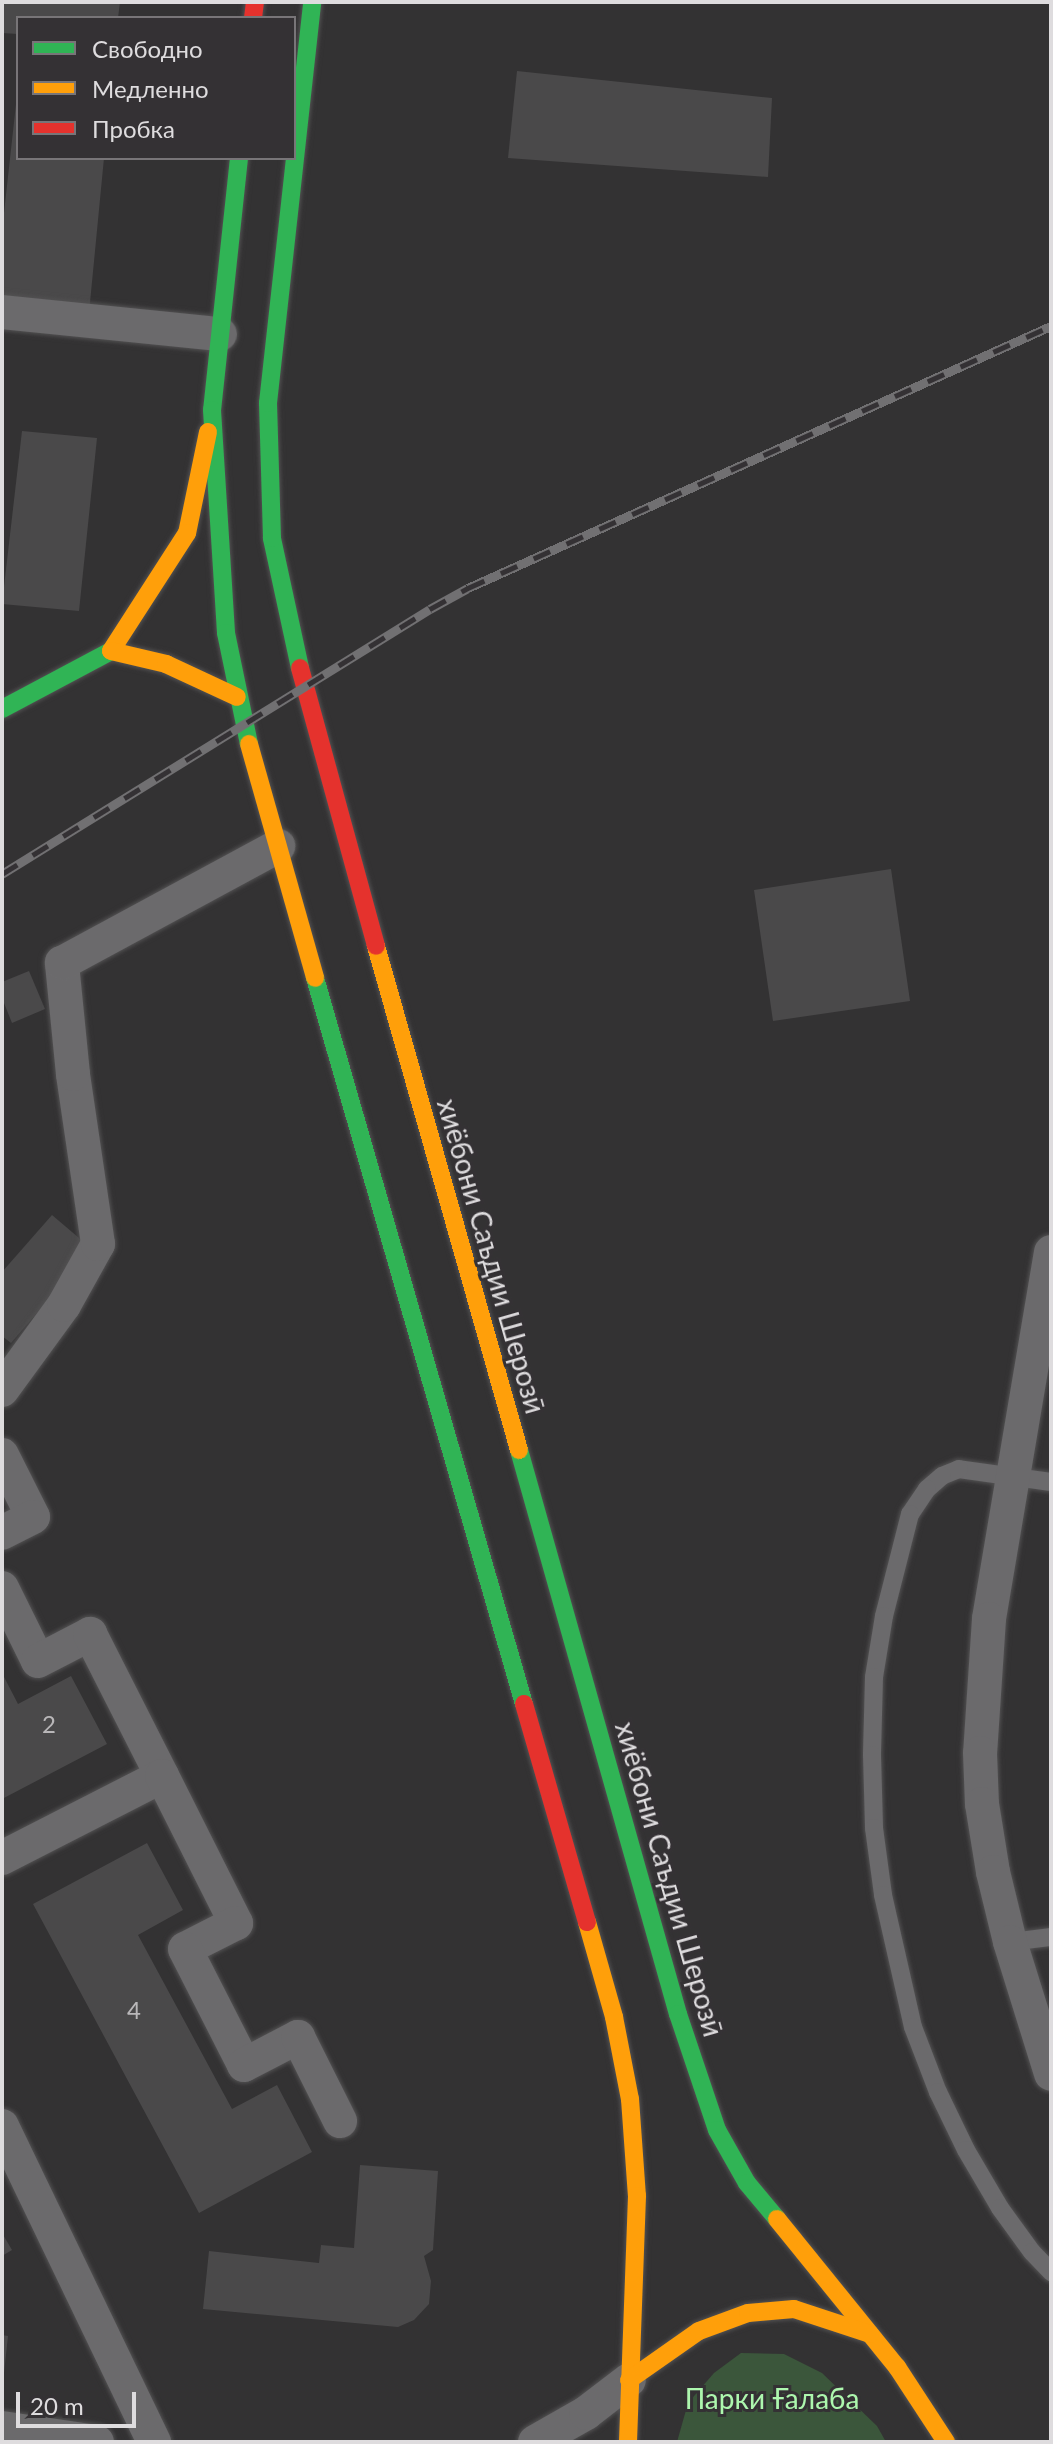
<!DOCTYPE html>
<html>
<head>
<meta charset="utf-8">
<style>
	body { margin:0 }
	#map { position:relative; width:1053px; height:2444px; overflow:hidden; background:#333233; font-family:Lato,sans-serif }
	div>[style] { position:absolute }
	.green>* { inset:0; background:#3b563b }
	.building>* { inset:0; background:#4a494a }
	.roads { filter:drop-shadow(0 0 2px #525152) drop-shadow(0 0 2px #525152) }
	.lane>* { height:18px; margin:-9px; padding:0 9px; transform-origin:9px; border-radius:9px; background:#6b6a6c }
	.street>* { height:34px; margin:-17px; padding:0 17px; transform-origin:17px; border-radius:17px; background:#6b6a6c }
	.fast>* { height:18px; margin:-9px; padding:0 9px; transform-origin:9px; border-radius:9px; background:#30b455 }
	.slow>* { height:18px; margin:-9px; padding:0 9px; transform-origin:9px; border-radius:9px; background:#ff9f0a }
	.jam>* { height:18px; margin:-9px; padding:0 9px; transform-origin:9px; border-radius:9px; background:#e5322d }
	.rail>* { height:9px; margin-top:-4.5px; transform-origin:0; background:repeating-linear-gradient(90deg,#343134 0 18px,#717072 0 36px); box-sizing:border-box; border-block:2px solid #717072 }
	span { translate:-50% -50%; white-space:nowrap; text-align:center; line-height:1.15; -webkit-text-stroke:6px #343134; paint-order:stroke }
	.number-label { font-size:24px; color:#b9b7b9 }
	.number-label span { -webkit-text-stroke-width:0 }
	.street-label { font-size:28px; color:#dedcde }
	.park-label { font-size:28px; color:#adf7ae }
	.frame { position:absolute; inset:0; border:4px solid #dedcde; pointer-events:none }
	.legend { position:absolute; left:16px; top:16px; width:280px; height:144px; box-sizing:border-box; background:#343134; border:2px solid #787578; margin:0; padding:10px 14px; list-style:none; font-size:24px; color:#dedcde }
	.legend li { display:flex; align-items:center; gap:16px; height:40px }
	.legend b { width:40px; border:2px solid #787578 }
	.scale { position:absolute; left:16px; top:2392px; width:120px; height:36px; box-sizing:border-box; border:4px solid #dedcde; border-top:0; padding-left:10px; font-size:24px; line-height:28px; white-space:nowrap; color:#dedcde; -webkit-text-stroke:6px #343134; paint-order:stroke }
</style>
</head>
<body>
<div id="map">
	<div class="green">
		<i style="clip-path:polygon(741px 2353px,784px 2354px,822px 2373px,877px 2426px,886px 2442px,677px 2442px,688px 2403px,714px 2373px)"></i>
	</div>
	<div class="building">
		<i style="clip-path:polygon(2px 2px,120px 2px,118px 18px,18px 18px,18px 34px,2px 33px)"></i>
		<i style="clip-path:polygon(517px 71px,772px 98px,768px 177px,508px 158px)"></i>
		<i style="clip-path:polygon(16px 104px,18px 158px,104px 158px,89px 313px,2px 304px,2px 231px)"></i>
		<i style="clip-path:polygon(22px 431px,97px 438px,79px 611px,2px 604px)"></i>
		<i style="clip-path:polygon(891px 869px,910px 1001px,773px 1021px,754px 890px)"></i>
		<i style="clip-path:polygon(29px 971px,45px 1009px,12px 1023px,2px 998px,2px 982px)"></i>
		<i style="clip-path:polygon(52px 1215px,92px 1249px,11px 1343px,2px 1336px,2px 1272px)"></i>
		<i style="clip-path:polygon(2px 1673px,18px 1704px,71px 1676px,107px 1744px,2px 1799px)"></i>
		<i style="clip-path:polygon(147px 1843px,183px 1910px,138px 1935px,232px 2109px,277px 2085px,312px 2152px,199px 2213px,33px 1904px)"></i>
		<i style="clip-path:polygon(360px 2165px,438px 2171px,433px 2250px,424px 2256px,431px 2281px,429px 2304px,414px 2320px,398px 2327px,203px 2309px,209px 2251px,319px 2263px,321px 2245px,354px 2248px)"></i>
		<i style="clip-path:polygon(2px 2233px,12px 2250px,2px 2256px)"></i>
		<i style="clip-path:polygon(2px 2335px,8px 2336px,4px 2373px,2px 2372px)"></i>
	</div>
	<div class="roads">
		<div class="lane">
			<i style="left:1051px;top:1482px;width:93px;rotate:-172deg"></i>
			<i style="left:959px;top:1469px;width:18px;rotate:158deg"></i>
			<i style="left:942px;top:1476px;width:20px;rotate:139deg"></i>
			<i style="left:927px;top:1489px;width:30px;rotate:124deg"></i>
			<i style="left:910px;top:1514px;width:105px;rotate:104.3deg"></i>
			<i style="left:884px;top:1616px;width:62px;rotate:99.3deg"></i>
			<i style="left:874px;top:1677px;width:78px;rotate:91.5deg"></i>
			<i style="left:872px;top:1755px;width:73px;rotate:88.4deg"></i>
			<i style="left:874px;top:1828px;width:68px;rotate:82.3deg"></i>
			<i style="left:883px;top:1895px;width:135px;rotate:77.2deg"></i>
			<i style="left:913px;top:2027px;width:70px;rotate:69deg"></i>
			<i style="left:938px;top:2092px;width:64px;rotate:64.2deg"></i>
			<i style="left:966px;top:2150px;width:67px;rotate:59.6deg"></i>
			<i style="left:1000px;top:2208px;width:54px;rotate:54deg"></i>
			<i style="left:1032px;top:2252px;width:28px;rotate:46deg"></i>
			<i style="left:1010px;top:1942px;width:41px;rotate:-7deg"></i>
		</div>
		<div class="street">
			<i style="left:2px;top:312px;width:219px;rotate:5.8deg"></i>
			<i style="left:1051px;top:1252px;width:372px;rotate:99.6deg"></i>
			<i style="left:989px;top:1619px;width:134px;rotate:93.8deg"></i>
			<i style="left:980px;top:1753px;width:51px;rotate:87.8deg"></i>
			<i style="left:982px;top:1804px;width:69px;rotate:80.8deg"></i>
			<i style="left:993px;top:1872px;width:72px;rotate:76.3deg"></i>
			<i style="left:1010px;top:1942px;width:138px;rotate:72.7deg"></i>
			<i style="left:2px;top:1390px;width:105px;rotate:-53.9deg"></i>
			<i style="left:64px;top:1305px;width:70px;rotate:-60.9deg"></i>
			<i style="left:98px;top:1244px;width:172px;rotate:-98.4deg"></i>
			<i style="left:73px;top:1074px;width:112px;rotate:-95.7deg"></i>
			<i style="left:62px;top:963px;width:246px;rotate:-28.4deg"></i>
			<i style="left:2px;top:1455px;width:69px;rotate:63.4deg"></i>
			<i style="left:33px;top:1517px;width:35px;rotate:153deg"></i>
			<i style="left:2px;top:1588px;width:81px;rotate:63.7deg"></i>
			<i style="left:38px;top:1661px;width:59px;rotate:-27.4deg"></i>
			<i style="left:90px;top:1634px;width:159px;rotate:63.1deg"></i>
			<i style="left:162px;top:1776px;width:180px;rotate:152.9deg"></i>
			<i style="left:162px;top:1776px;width:165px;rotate:63.3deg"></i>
			<i style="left:236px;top:1923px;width:57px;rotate:153deg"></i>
			<i style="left:185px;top:1949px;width:130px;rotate:63deg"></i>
			<i style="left:244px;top:2065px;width:61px;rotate:-27.4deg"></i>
			<i style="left:298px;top:2037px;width:94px;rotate:63.4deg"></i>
			<i style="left:2px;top:2126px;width:351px;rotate:64.3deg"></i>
			<i style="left:2px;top:2428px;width:96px;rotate:8.4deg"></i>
			<i style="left:535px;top:2442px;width:59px;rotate:-29.6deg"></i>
			<i style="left:586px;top:2413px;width:54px;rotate:-37.5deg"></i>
		</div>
		<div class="fast">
			<i style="left:239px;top:158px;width:253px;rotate:96.1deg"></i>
			<i style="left:212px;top:410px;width:223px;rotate:86.4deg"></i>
			<i style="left:226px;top:633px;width:113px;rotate:78.3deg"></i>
			<i style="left:300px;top:668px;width:133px;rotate:-102.2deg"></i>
			<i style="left:272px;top:538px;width:135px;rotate:-91.7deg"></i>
			<i style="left:268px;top:403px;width:403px;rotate:-83.7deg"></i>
			<i style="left:2px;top:709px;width:123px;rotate:-28deg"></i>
			<i style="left:315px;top:978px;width:755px;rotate:73.94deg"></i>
			<i style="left:519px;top:1450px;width:586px;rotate:74.26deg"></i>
			<i style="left:678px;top:2014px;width:122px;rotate:71.4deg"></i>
			<i style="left:717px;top:2130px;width:61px;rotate:60.5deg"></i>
			<i style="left:747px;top:2183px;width:47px;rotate:50.2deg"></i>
		</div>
		<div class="slow">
			<i style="left:208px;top:432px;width:103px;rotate:101.7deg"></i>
			<i style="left:187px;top:533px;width:140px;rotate:122.8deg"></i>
			<i style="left:111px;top:651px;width:57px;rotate:13.3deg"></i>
			<i style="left:166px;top:664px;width:78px;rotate:24.9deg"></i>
			<i style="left:249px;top:744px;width:243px;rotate:74.2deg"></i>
			<i style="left:376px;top:946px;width:524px;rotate:74.16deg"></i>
			<i style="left:587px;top:1922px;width:99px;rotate:74.1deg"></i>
			<i style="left:614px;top:2017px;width:84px;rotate:79deg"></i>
			<i style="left:630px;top:2099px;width:97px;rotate:85.9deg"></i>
			<i style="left:637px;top:2196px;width:246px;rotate:92.1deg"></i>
			<i style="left:777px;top:2219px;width:191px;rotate:51deg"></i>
			<i style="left:897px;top:2367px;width:90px;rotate:56.8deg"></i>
			<i style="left:629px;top:2380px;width:85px;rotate:-35deg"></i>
			<i style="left:699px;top:2331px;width:52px;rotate:-20.2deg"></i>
			<i style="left:748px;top:2313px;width:46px;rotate:-5deg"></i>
			<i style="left:794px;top:2309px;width:80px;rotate:18.2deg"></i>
		</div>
		<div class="jam">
			<i style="left:253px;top:18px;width:16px;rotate:-83deg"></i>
			<i style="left:300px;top:668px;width:288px;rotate:74.7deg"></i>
			<i style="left:524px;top:1704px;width:227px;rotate:73.9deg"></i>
		</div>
	</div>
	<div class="rail">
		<i style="left:2px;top:874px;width:503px;rotate:-31.76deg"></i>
		<i style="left:430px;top:609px;width:43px;rotate:-28.9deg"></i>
		<i style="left:468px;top:588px;width:639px;rotate:-24.2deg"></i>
	</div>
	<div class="number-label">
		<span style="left:49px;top:1724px">2</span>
		<span style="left:134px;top:2010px">4</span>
	</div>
	<div class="street-label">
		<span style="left:492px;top:1256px;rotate:74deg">хиёбони Саъдии Шерозӣ</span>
		<span style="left:670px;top:1879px;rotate:74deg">хиёбони Саъдии Шерозӣ</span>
	</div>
	<div class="park-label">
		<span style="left:772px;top:2398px">Парки Ғалаба</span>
	</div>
	<div class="frame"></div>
	<ul class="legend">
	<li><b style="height:10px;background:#30b455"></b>Свободно</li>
	<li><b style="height:10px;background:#ff9f0a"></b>Медленно</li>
	<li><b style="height:10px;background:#e5322d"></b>Пробка</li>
	</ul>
	<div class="scale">20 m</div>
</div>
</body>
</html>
